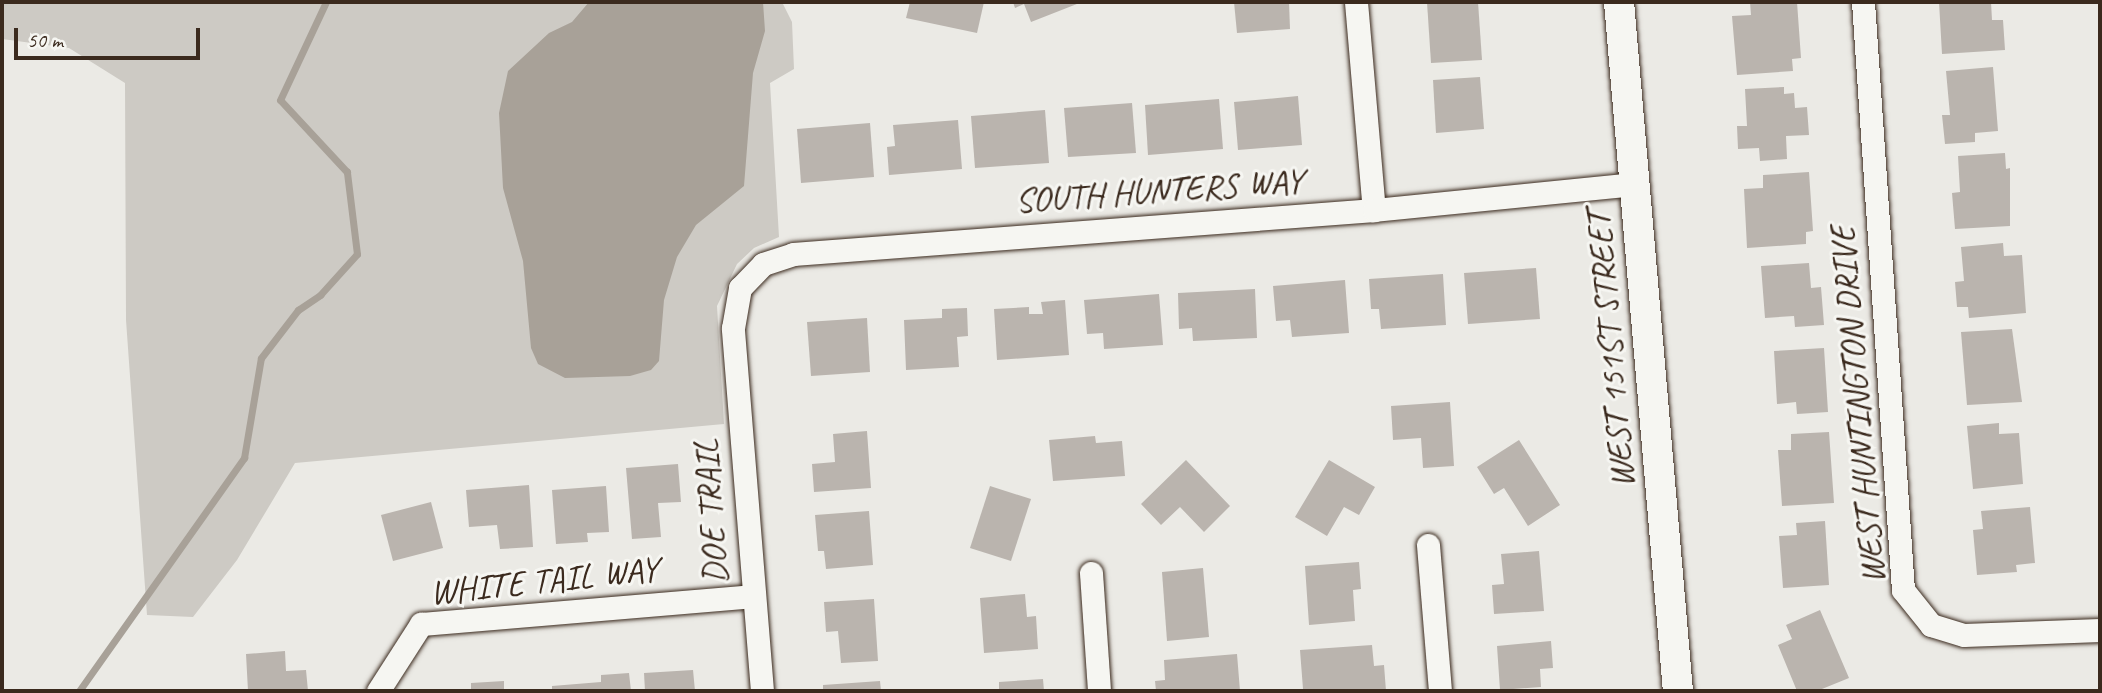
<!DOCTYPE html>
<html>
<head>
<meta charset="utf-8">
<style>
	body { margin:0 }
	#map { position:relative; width:2102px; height:693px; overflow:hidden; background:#ebeae5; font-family:Caveat,sans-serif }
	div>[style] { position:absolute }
	.green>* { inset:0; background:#cdcac4 }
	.water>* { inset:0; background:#a8a198 }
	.stream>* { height:7px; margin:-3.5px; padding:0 3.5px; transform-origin:3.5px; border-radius:3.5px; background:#a8a198 }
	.building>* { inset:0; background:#bab4ae }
	.roads { filter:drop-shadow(0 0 2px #3b2a1e) drop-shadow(0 0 2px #3b2a1e) }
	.minor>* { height:23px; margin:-11.5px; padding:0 11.5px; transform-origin:11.5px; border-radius:11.5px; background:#f6f6f2 }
	.tertiary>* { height:30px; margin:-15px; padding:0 15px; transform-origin:15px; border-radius:15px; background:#f6f6f2 }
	span { translate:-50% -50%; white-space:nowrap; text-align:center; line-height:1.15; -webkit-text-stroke:6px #f6f6f2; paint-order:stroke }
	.street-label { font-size:35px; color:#3b2a1e }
	.frame { position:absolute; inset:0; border:4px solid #3b2a1e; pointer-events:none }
	.scale { position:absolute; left:14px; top:28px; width:186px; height:32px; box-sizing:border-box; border:4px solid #3b2a1e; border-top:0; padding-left:9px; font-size:21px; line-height:24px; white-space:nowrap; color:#3b2a1e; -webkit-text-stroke:5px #f6f6f2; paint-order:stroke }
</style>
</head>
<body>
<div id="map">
	<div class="green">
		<i style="clip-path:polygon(2px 2px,782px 2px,792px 22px,794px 69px,770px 83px,779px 237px,754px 248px,737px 264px,717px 306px,724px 424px,295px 463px,237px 560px,193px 617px,147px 615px,126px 320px,125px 83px,69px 48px,2px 39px)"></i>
	</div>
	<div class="water">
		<i style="clip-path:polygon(589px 2px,763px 2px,765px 31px,753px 73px,744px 186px,696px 225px,677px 257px,664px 300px,659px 361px,651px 370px,630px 376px,565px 378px,538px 364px,531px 348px,523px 261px,503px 188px,499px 113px,508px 71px,549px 33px,572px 22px)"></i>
	</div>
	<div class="stream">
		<i style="left:79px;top:691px;width:286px;rotate:-54.7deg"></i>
		<i style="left:244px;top:458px;width:101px;rotate:-80.4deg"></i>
		<i style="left:261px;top:358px;width:61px;rotate:-52.4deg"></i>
		<i style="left:298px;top:310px;width:27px;rotate:-34deg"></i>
		<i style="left:320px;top:295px;width:55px;rotate:-47.9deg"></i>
		<i style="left:357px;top:254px;width:83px;rotate:-97deg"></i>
		<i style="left:347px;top:172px;width:98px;rotate:-132.9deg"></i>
		<i style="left:280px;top:100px;width:108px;rotate:-64.9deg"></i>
	</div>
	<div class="building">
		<i style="clip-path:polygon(910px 2px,984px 2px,977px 33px,906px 18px)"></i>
		<i style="clip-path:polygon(1013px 2px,1082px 2px,1031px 22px,1024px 4px,1015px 8px)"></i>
		<i style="clip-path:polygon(1234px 2px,1289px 2px,1290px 29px,1237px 33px)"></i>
		<i style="clip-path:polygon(1427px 2px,1478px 2px,1482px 60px,1431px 63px)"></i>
		<i style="clip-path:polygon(1750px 2px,1797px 2px,1801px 58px,1792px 59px,1793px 71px,1737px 75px,1732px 16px,1751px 15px)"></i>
		<i style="clip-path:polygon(1939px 2px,1991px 2px,1992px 20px,2003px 20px,2005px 50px,1942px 54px)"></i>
		<i style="clip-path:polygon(1993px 67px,1998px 131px,1975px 133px,1975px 142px,1945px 144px,1942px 115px,1950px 115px,1946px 71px)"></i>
		<i style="clip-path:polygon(1480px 77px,1484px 129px,1436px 133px,1433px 80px)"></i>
		<i style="clip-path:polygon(1784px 87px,1784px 94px,1794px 93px,1795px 108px,1807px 107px,1809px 135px,1786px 136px,1787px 159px,1760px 161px,1759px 148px,1738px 149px,1737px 126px,1747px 126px,1745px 89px)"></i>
		<i style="clip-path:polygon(1298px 96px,1302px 145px,1238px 150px,1234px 102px)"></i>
		<i style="clip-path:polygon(1219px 99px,1223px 149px,1148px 155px,1145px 105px)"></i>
		<i style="clip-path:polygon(1132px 103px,1136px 153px,1068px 157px,1064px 108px)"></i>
		<i style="clip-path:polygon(1045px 110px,1049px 163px,975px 168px,971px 116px)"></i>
		<i style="clip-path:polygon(958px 120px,962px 169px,889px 175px,887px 147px,895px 146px,893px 125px)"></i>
		<i style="clip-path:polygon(870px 123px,874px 177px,801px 183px,797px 129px)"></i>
		<i style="clip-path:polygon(2005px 153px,2006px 169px,2010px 168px,2010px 226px,1955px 229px,1952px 193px,1960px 192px,1958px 156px)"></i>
		<i style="clip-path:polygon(1809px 172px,1813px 231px,1806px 232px,1806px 244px,1747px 248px,1744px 189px,1763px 188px,1763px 175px)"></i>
		<i style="clip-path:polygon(2003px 243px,2004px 256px,2022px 255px,2026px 313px,1969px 318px,1968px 307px,1957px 307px,1955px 282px,1964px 281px,1961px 247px)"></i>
		<i style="clip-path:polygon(1809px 263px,1811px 288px,1821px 287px,1824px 325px,1795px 327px,1794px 316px,1765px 318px,1761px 266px)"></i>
		<i style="clip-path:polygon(1536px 268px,1540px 319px,1468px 324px,1464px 273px)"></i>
		<i style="clip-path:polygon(1443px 274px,1446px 325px,1381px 329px,1379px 309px,1371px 309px,1369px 279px)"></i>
		<i style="clip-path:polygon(1345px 280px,1349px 333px,1292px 337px,1290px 320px,1276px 321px,1273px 286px)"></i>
		<i style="clip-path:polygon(1255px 289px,1257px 338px,1193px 341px,1192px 328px,1179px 329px,1178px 293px)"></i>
		<i style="clip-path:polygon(1159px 294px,1163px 345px,1104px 349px,1103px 333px,1087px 334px,1084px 300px)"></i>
		<i style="clip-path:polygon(1065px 300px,1069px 355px,997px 360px,994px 309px,1029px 307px,1029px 314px,1043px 314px,1041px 302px)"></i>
		<i style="clip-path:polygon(967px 308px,968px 336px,957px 337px,959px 367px,906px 370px,904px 320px,942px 318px,942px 309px)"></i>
		<i style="clip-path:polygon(867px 318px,870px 372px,811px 376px,807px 322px)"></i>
		<i style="clip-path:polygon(2012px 329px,2022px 402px,1967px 405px,1961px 332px)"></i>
		<i style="clip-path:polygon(1824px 348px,1828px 412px,1797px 414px,1796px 402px,1777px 404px,1774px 351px)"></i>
		<i style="clip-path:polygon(1450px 402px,1454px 466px,1423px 468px,1421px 438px,1393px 440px,1391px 406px)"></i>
		<i style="clip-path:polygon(1999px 423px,1999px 434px,2019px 433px,2023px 484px,1973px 489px,1967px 426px)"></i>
		<i style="clip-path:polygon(867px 431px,871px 488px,814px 492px,812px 464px,835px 462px,833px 434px)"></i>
		<i style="clip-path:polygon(1829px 432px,1834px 503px,1782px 506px,1778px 450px,1791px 450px,1791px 434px)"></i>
		<i style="clip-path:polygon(1095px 436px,1096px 443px,1122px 441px,1125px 476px,1053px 481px,1049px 440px)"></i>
		<i style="clip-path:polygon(1519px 440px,1560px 505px,1528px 526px,1504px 488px,1494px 494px,1477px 467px)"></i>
		<i style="clip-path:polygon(1186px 460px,1230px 506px,1204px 532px,1180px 507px,1161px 525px,1141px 504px)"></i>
		<i style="clip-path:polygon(1329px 460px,1375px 487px,1359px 515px,1344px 507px,1327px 536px,1295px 517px)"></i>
		<i style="clip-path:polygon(678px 464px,681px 502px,658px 503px,661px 537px,632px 539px,626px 468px)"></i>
		<i style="clip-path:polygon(529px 485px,533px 547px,500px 549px,497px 525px,469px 527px,466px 490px)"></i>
		<i style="clip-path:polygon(606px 486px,609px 532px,587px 533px,588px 542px,556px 544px,552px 490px)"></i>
		<i style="clip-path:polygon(990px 486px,1031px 499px,1011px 561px,970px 548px)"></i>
		<i style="clip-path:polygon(431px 502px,443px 548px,393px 561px,381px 515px)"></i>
		<i style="clip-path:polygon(2030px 507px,2035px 563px,2016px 565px,2017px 572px,1977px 575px,1973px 530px,1983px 529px,1981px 511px)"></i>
		<i style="clip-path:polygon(869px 511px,873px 565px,826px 569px,824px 551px,818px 551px,815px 515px)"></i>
		<i style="clip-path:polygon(1825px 521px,1829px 585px,1783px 588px,1779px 536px,1797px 535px,1796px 523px)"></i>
		<i style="clip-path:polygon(1539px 551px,1544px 611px,1494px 614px,1492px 585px,1504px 584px,1501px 554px)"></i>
		<i style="clip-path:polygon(1359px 562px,1361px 589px,1353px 590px,1355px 621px,1309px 625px,1305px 566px)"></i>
		<i style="clip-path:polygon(1203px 568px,1209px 637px,1167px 641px,1162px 572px)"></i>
		<i style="clip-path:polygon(1025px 594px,1027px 617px,1036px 616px,1038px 649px,984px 653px,980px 598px)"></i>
		<i style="clip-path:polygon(874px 599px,878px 661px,841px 663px,838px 631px,826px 632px,824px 602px)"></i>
		<i style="clip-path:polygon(1820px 610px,1849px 678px,1817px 691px,1797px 691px,1778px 645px,1792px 639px,1786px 625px)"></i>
		<i style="clip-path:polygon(1551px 641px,1553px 668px,1540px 669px,1541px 687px,1500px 690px,1497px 646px)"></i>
		<i style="clip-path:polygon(1372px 645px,1374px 666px,1384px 665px,1386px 691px,1303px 689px,1300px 650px)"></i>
		<i style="clip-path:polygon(285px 651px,286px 671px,306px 670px,308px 691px,248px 691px,246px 654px)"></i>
		<i style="clip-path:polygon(1237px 654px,1240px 691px,1156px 691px,1155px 681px,1165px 680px,1164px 660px)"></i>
		<i style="clip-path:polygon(693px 670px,695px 691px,645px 691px,644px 673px)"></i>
		<i style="clip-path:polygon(629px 673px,631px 691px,552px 691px,552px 686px,601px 682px,601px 675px)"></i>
		<i style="clip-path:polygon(1043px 679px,1044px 691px,999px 691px,999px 682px)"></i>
		<i style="clip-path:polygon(504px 681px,504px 691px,471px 691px,471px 683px)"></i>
		<i style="clip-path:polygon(880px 681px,881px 691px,823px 691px,823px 685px)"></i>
	</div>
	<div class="roads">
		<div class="minor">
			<i style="left:1356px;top:2px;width:209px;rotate:85.1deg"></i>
			<i style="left:1863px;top:2px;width:589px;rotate:86.11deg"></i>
			<i style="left:1903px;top:590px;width:45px;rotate:51.3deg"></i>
			<i style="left:1931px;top:625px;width:34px;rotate:17deg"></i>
			<i style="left:1964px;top:635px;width:136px;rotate:-2.1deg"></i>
			<i style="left:1428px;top:545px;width:146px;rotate:85.3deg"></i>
			<i style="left:1091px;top:573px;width:118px;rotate:86.1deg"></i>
			<i style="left:378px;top:691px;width:80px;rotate:-57.3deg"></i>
			<i style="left:421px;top:624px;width:332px;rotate:-4.8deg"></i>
			<i style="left:762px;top:691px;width:364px;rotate:-94.6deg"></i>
			<i style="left:733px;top:328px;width:41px;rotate:-80.1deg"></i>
			<i style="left:740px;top:288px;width:33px;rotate:-46deg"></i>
			<i style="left:763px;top:264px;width:32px;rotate:-18deg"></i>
			<i style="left:793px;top:254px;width:583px;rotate:-4.33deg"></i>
			<i style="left:1374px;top:210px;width:263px;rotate:-5.7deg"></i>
		</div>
		<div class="tertiary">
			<i style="left:1619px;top:2px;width:692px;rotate:85.11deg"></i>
		</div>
	</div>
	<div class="street-label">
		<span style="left:1159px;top:191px;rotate:-4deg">SOUTH HUNTERS WAY</span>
		<span style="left:1611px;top:350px;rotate:-95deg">WEST 151ST STREET</span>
		<span style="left:1858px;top:405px;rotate:-95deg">WEST HUNTINGTON DRIVE</span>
		<span style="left:711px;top:512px;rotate:-94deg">DOE TRAIL</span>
		<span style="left:544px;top:581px;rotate:-6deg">WHITE TAIL WAY</span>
	</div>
	<div class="frame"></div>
	<div class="scale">50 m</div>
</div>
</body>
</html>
